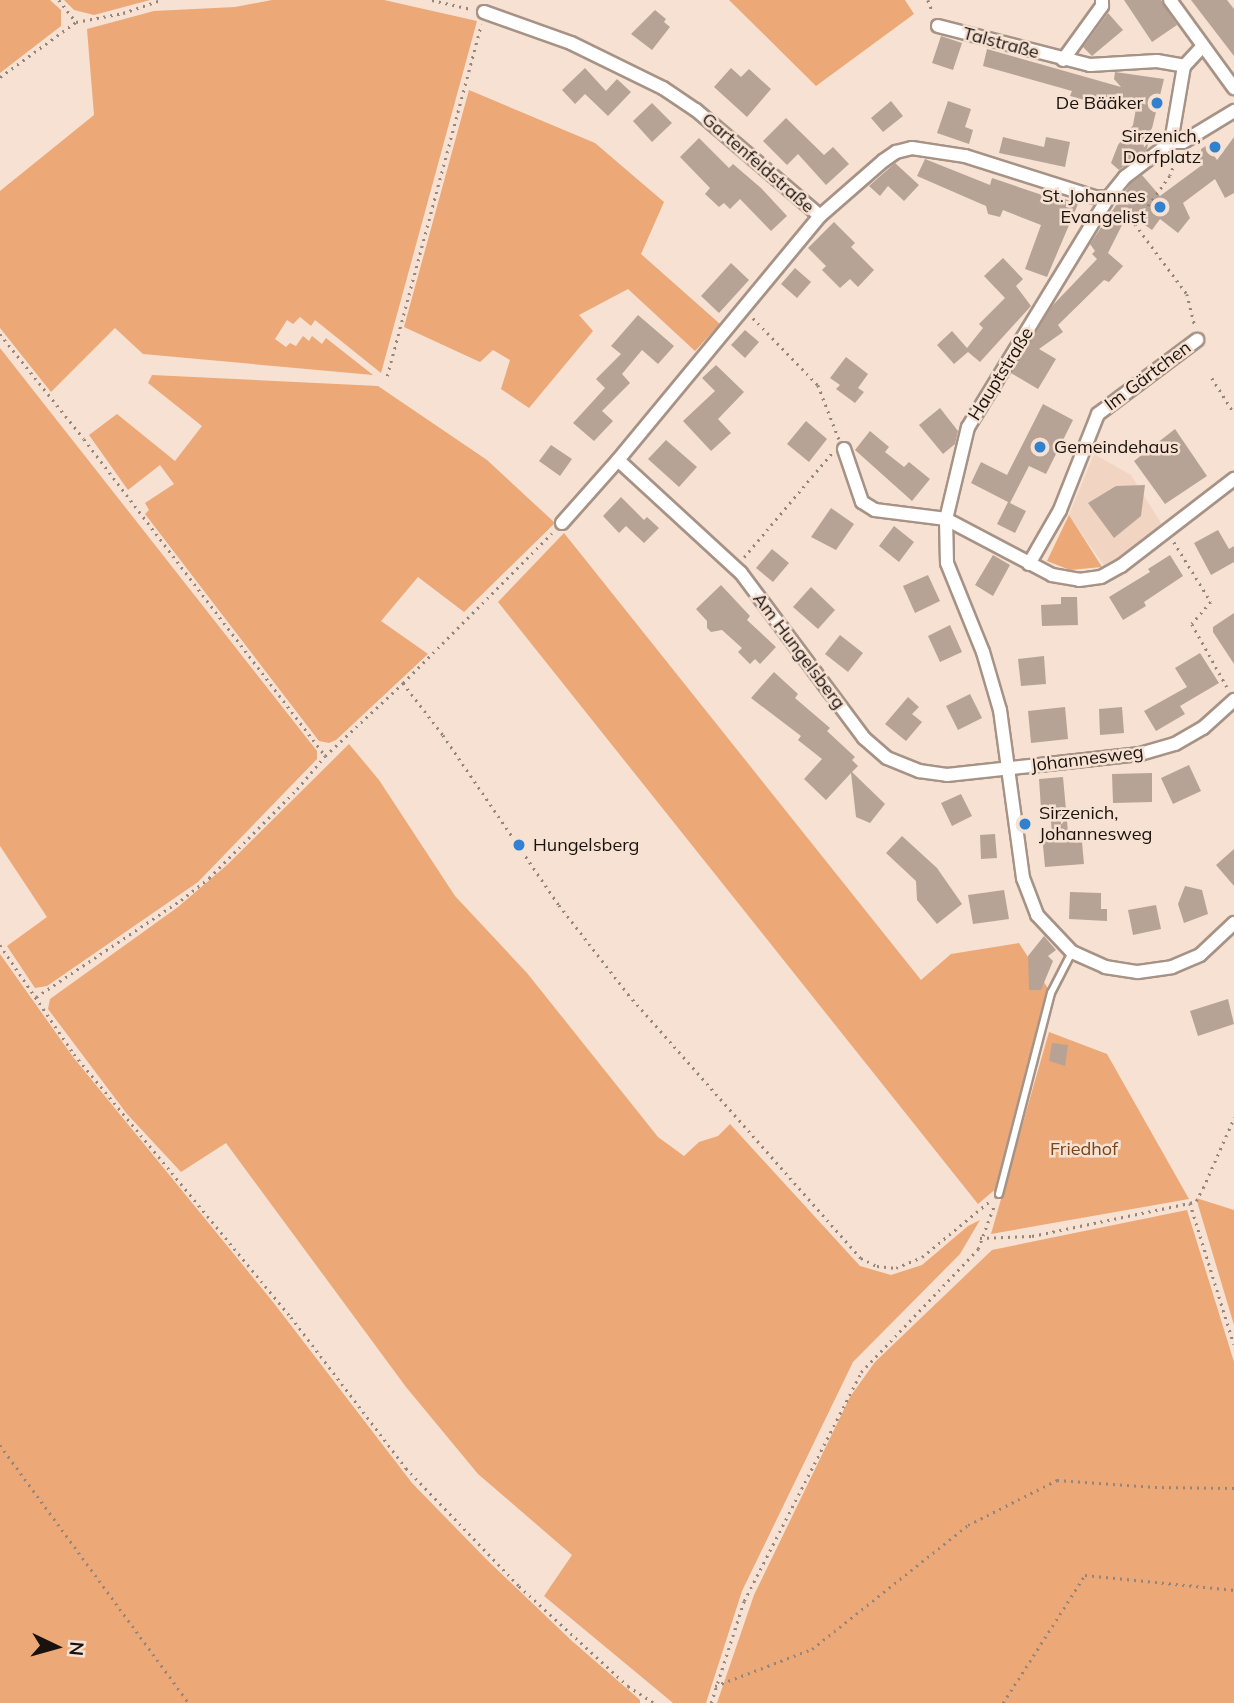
<!DOCTYPE html>
<meta charset="utf-8">
<style>
body{margin:0}
#map{position:relative;width:1234px;height:1703px;overflow:hidden;background:#f6e1d2;font-family:Mulish,sans-serif}
div>[style]{position:absolute}
[style*='--x']{left:calc(var(--x)*1px);top:calc(var(--y)*1px);width:calc(var(--w)*1px);rotate:calc(var(--a)*1deg)}
.built>*{inset:0;background:#f1d5c2}
.green>*{inset:0;background:#eca876}
.building>*{inset:0;background:#b7a395}
.path>*{height:2.5px;margin-top:-1.25px;transform-origin:0;background:repeating-linear-gradient(90deg,#95867c 0 2px,transparent 0 7px)}
.roads{filter:drop-shadow(2px 0 #a79386) drop-shadow(-2px 0 #a79386) drop-shadow(0 2px #a79386) drop-shadow(0 -2px #a79386)}
.lane>*{height:6px;margin:-3px;padding:0 3px;transform-origin:3px;border-radius:3px;background:#fff}
.street>*{height:12px;margin:-6px;padding:0 6px;transform-origin:6px;border-radius:6px;background:#fff}
.dots>*{width:19px;height:19px;translate:-50% -50%;box-sizing:border-box;border:4px solid #f6e1d2;border-radius:50%}
span{translate:-50% -50%;white-space:nowrap;text-align:center;line-height:1.15;-webkit-text-stroke:5px #f6e1d2;paint-order:stroke}
.street-label{font-size:18px;color:#19120d}
.poi-label{font-size:18px;color:#19120d}
.right{translate:-100% -50%;text-align:right}
.left{translate:0 -50%;text-align:left}
.park-label{font-size:18px;color:#7a4518}
.north{position:absolute;left:21px;top:1612px;width:70px;height:70px;-webkit-text-stroke:5px #f6e1d2;paint-order:stroke;rotate:95deg;font-size:19px;font-weight:700;line-height:28px;text-align:center;color:#19120d}
.north::after{content:'';display:block;margin:auto;width:24px;height:32px;background:#19120d;clip-path:polygon(50% 0,100% 100%,50% 72%,0 100%)}
</style>
<div id="map">
<div class="built">
<div style="clip-path:polygon(1094px 454px,1131px 475px,1164px 528px,1105px 567px,1069px 515px)"></div>
</div>
<div class="green">
<div style="clip-path:polygon(0 0,50px 0,61px 10px,61px 26px,0 73px)"></div>
<div style="clip-path:polygon(64px 0,150px 0,94px 15px,74px 10px)"></div>
<div style="clip-path:polygon(272px 0,384px 0,477px 21px,381px 373px,315px 320px,311px 326px,300px 317px,293px 324px,287px 320px,275px 339px,286px 347px,290px 343px,296px 346px,303px 336px,309px 341px,312px 336px,322px 344px,326px 338px,373px 375px,143px 354px,115px 328px,51px 392px,0 328px,0 191px,94px 115px,87px 29px,154px 11px,235px 7px)"></div>
<div style="clip-path:polygon(729px 0,905px 0,914px 14px,816px 86px)"></div>
<div style="clip-path:polygon(469px 90px,595px 143px,664px 202px,641px 254px,720px 324px,695px 351px,628px 289px,579px 315px,593px 331px,529px 408px,501px 389px,510px 360px,493px 350px,480px 362px,404px 327px)"></div>
<div style="clip-path:polygon(0 348px,317px 751px,317px 759px,198px 882px,47px 986px,35px 988px,7px 946px,47px 917px,0 846px)"></div>
<div style="clip-path:polygon(152px 375px,378px 386px,487px 460px,555px 523px,464px 612px,418px 577px,381px 621px,428px 654px,336px 740px,329px 743px,319px 741px,145px 514px,149px 510px,145px 503px,174px 484px,160px 465px,128px 490px,89px 435px,117px 414px,175px 461px,202px 426px,148px 383px)"></div>
<div style="clip-path:polygon(1069px 515px,1102px 567px,1070px 570px,1047px 561px)"></div>
<div style="clip-path:polygon(564px 533px,921px 980px,951px 954px,1019px 943px,1049px 990px,998px 1187px,978px 1204px,498px 602px)"></div>
<div style="clip-path:polygon(349px 744px,379px 780px,455px 896px,527px 973px,658px 1137px,684px 1156px,699px 1142px,718px 1136px,730px 1124px,860px 1266px,891px 1275px,922px 1265px,968px 1226px,980px 1220px,960px 1254px,853px 1362px,742px 1591px,706px 1703px,673px 1703px,544px 1596px,572px 1555px,478px 1474px,406px 1387px,226px 1143px,181px 1172px,127px 1114px,48px 1009px,50px 999px,178px 907px,227px 865px)"></div>
<div style="clip-path:polygon(0 954px,73px 1057px,273px 1302px,412px 1483px,486px 1559px,572px 1641px,640px 1700px,640px 1703px,0 1703px)"></div>
<div style="clip-path:polygon(1049px 1032px,1107px 1054px,1189px 1199px,991px 1234px)"></div>
<div style="clip-path:polygon(1196px 1198px,1234px 1210px,1234px 1325px)"></div>
<div style="clip-path:polygon(1187px 1210px,1234px 1362px,1234px 1703px,717px 1703px,754px 1595px,850px 1397px,875px 1362px,992px 1250px)"></div>
</div>
<div class="building">
<div style="clip-path:polygon(1124px 0,1161px 0,1177px 25px,1152px 42px)"></div>
<div style="clip-path:polygon(1191px 0,1227px 0,1234px 9px,1234px 56px)"></div>
<div style="clip-path:polygon(655px 10px,666px 19px,664px 22px,670px 27px,652px 50px,631px 34px)"></div>
<div style="clip-path:polygon(1108px 13px,1123px 30px,1092px 56px,1083px 47px)"></div>
<div style="clip-path:polygon(941px 36px,962px 43px,953px 70px,932px 63px)"></div>
<div style="clip-path:polygon(987px 49px,1121px 87px,1114px 79px,1115px 72px,1164px 79px,1147px 149px,1119px 170px,1111px 163px,1118px 145px,1133px 125px,1137px 103px,1106px 97px,1102px 110px,1087px 105px,1088px 101px,1070px 96px,1072px 91px,983px 66px)"></div>
<div style="clip-path:polygon(585px 68px,606px 91px,617px 79px,631px 92px,608px 116px,585px 94px,575px 104px,562px 90px)"></div>
<div style="clip-path:polygon(731px 68px,741px 77px,749px 69px,771px 89px,747px 117px,714px 87px)"></div>
<div style="clip-path:polygon(891px 101px,903px 116px,883px 132px,871px 118px)"></div>
<div style="clip-path:polygon(948px 101px,971px 109px,965px 127px,973px 130px,969px 144px,937px 133px)"></div>
<div style="clip-path:polygon(652px 103px,672px 123px,652px 142px,633px 121px)"></div>
<div style="clip-path:polygon(786px 118px,824px 155px,833px 147px,849px 164px,826px 185px,798px 154px,787px 165px,763px 141px)"></div>
<div style="clip-path:polygon(1003px 137px,1044px 147px,1046px 137px,1070px 142px,1065px 167px,999px 153px)"></div>
<div style="clip-path:polygon(1234px 137px,1234px 193px,1225px 198px,1215px 179px,1183px 203px,1190px 218px,1178px 233px,1160px 219px,1152px 230px,1128px 213px,1108px 253px,1123px 266px,1109px 282px,1104px 280px,1058px 325px,1063px 332px,1039px 349px,1056px 359px,1038px 389px,1011px 373px,1052px 306px,1097px 259px,1092px 254px,1095px 251px,1090px 244px,1131px 183px,1142px 175px,1160px 196px,1202px 165px,1194px 154px,1207px 145px,1217px 160px)"></div>
<div style="clip-path:polygon(699px 138px,729px 168px,733px 164px,761px 188px,787px 216px,771px 231px,740px 199px,730px 209px,724px 203px,719px 207px,705px 194px,710px 188px,680px 157px)"></div>
<div style="clip-path:polygon(925px 159px,990px 185px,992px 178px,1051px 198px,1052px 194px,1078px 204px,1047px 277px,1025px 269px,1041px 225px,1003px 210px,1000px 217px,988px 214px,986px 206px,917px 176px)"></div>
<div style="clip-path:polygon(895px 163px,919px 185px,904px 201px,888px 186px,880px 196px,869px 186px)"></div>
<div style="clip-path:polygon(834px 222px,855px 243px,851px 247px,874px 270px,858px 287px,850px 279px,840px 288px,822px 270px,826px 266px,808px 248px)"></div>
<div style="clip-path:polygon(1003px 258px,1023px 279px,1016px 286px,1031px 306px,980px 362px,968px 352px,954px 364px,937px 345px,952px 331px,967px 348px,983px 328px,979px 324px,1005px 298px,984px 276px)"></div>
<div style="clip-path:polygon(731px 263px,749px 280px,719px 313px,701px 296px)"></div>
<div style="clip-path:polygon(795px 268px,811px 282px,797px 298px,781px 284px)"></div>
<div style="clip-path:polygon(638px 315px,674px 346px,658px 364px,642px 350px,622px 374px,630px 383px,602px 411px,613px 421px,594px 441px,573px 423px,605px 388px,596px 379px,621px 354px,611px 346px)"></div>
<div style="clip-path:polygon(745px 330px,759px 342px,745px 358px,731px 345px)"></div>
<div style="clip-path:polygon(846px 357px,868px 374px,858px 388px,864px 392px,855px 403px,836px 389px,840px 385px,830px 378px)"></div>
<div style="clip-path:polygon(716px 365px,744px 392px,718px 419px,731px 433px,711px 451px,683px 421px,715px 391px,702px 378px)"></div>
<div style="clip-path:polygon(1043px 404px,1073px 420px,1046px 474px,1029px 466px,1010px 503px,1026px 511px,1015px 533px,997px 524px,1008px 502px,971px 483px,981px 462px,1007px 475px)"></div>
<div style="clip-path:polygon(940px 408px,958px 431px,955px 444px,943px 454px,919px 425px)"></div>
<div style="clip-path:polygon(806px 421px,827px 439px,809px 462px,787px 444px)"></div>
<div style="clip-path:polygon(1175px 429px,1207px 476px,1165px 504px,1134px 461px)"></div>
<div style="clip-path:polygon(870px 431px,889px 447px,885px 452px,904px 467px,909px 462px,930px 479px,912px 501px,855px 450px)"></div>
<div style="clip-path:polygon(666px 440px,697px 467px,679px 487px,648px 459px)"></div>
<div style="clip-path:polygon(551px 445px,572px 459px,560px 476px,539px 461px)"></div>
<div style="clip-path:polygon(1145px 485px,1141px 516px,1114px 538px,1088px 503px,1116px 486px)"></div>
<div style="clip-path:polygon(621px 497px,644px 520px,647px 517px,659px 528px,644px 543px,626px 526px,619px 533px,603px 516px)"></div>
<div style="clip-path:polygon(831px 508px,854px 524px,836px 550px,811px 537px)"></div>
<div style="clip-path:polygon(894px 526px,914px 542px,899px 562px,879px 546px)"></div>
<div style="clip-path:polygon(1218px 530px,1229px 549px,1234px 546px,1234px 562px,1211px 575px,1194px 543px)"></div>
<div style="clip-path:polygon(772px 549px,789px 563px,773px 582px,756px 568px)"></div>
<div style="clip-path:polygon(993px 555px,1010px 565px,993px 596px,975px 585px)"></div>
<div style="clip-path:polygon(1170px 555px,1183px 576px,1144px 602px,1146px 606px,1123px 620px,1109px 597px,1150px 572px,1148px 569px)"></div>
<div style="clip-path:polygon(928px 575px,940px 601px,915px 613px,903px 586px)"></div>
<div style="clip-path:polygon(721px 585px,750px 616px,747px 620px,776px 647px,760px 664px,755px 659px,750px 664px,738px 652px,742px 648px,722px 630px,711px 632px,707px 628px,707px 621px,696px 609px)"></div>
<div style="clip-path:polygon(811px 587px,835px 610px,818px 629px,793px 607px)"></div>
<div style="clip-path:polygon(1061px 597px,1077px 597px,1078px 625px,1042px 626px,1041px 605px,1061px 604px)"></div>
<div style="clip-path:polygon(1234px 613px,1234px 664px,1213px 632px,1213px 627px)"></div>
<div style="clip-path:polygon(950px 625px,962px 652px,940px 662px,928px 636px)"></div>
<div style="clip-path:polygon(840px 635px,863px 653px,848px 672px,825px 654px)"></div>
<div style="clip-path:polygon(1200px 653px,1219px 683px,1180px 706px,1185px 714px,1156px 731px,1144px 711px,1187px 687px,1175px 668px)"></div>
<div style="clip-path:polygon(1044px 656px,1046px 684px,1021px 686px,1018px 659px)"></div>
<div style="clip-path:polygon(774px 672px,798px 694px,795px 698px,830px 728px,827px 731px,855px 757px,852px 760px,858px 766px,852px 772px,885px 804px,870px 823px,856px 817px,851px 773px,826px 800px,804px 779px,822px 759px,798px 740px,801px 736px,751px 698px)"></div>
<div style="clip-path:polygon(970px 694px,982px 718px,958px 730px,946px 706px)"></div>
<div style="clip-path:polygon(908px 697px,919px 707px,912px 714px,922px 722px,906px 741px,885px 724px)"></div>
<div style="clip-path:polygon(1065px 707px,1068px 739px,1031px 743px,1028px 711px)"></div>
<div style="clip-path:polygon(1122px 707px,1124px 733px,1100px 735px,1099px 709px)"></div>
<div style="clip-path:polygon(1189px 765px,1201px 791px,1173px 804px,1161px 778px)"></div>
<div style="clip-path:polygon(1152px 773px,1152px 802px,1113px 803px,1112px 774px)"></div>
<div style="clip-path:polygon(1063px 777px,1068px 832px,1081px 831px,1084px 864px,1045px 867px,1042px 835px,1052px 834px,1050px 808px,1041px 809px,1039px 779px)"></div>
<div style="clip-path:polygon(961px 794px,972px 816px,952px 826px,941px 803px)"></div>
<div style="clip-path:polygon(995px 834px,997px 858px,981px 859px,980px 835px)"></div>
<div style="clip-path:polygon(902px 836px,937px 868px,962px 904px,937px 924px,917px 900px,916px 881px,886px 853px)"></div>
<div style="clip-path:polygon(1234px 849px,1234px 886px,1216px 865px)"></div>
<div style="clip-path:polygon(1185px 886px,1202px 890px,1208px 914px,1184px 923px,1178px 904px)"></div>
<div style="clip-path:polygon(1004px 890px,1009px 919px,973px 924px,968px 895px)"></div>
<div style="clip-path:polygon(1070px 892px,1101px 893px,1101px 909px,1107px 909px,1107px 921px,1069px 919px)"></div>
<div style="clip-path:polygon(1156px 905px,1161px 929px,1133px 935px,1128px 910px)"></div>
<div style="clip-path:polygon(1044px 936px,1056px 950px,1048px 956px,1053px 961px,1041px 990px,1029px 990px,1028px 956px)"></div>
<div style="clip-path:polygon(1228px 999px,1234px 1024px,1198px 1036px,1190px 1011px)"></div>
<div style="clip-path:polygon(1052px 1043px,1068px 1045px,1065px 1066px,1049px 1061px)"></div>
</div>
<div class="path">
<div style="--x:59;--y:0;--w:28;--a:52"></div>
<div style="--x:432;--y:0;--w:39;--a:13"></div>
<div style="--x:928;--y:0;--w:14;--a:69"></div>
<div style="--x:0;--y:77;--w:94;--a:-35.9"></div>
<div style="--x:76;--y:22;--w:48;--a:-10.8"></div>
<div style="--x:123;--y:13;--w:40;--a:-18.9"></div>
<div style="--x:1178;--y:155;--w:22;--a:111"></div>
<div style="--x:1170;--y:176;--w:59;--a:126.1"></div>
<div style="--x:1135;--y:224;--w:87;--a:53.4"></div>
<div style="--x:1187;--y:294;--w:34;--a:76"></div>
<div style="--x:753;--y:318;--w:93;--a:45.9"></div>
<div style="--x:818;--y:385;--w:58;--a:68.7"></div>
<div style="--x:0;--y:334;--w:134;--a:51.3"></div>
<div style="--x:84;--y:439;--w:397;--a:52.7"></div>
<div style="--x:387;--y:376;--w:364;--a:-75"></div>
<div style="--x:1212;--y:378;--w:41;--a:57.8"></div>
<div style="--x:1174;--y:542;--w:70;--a:58.3"></div>
<div style="--x:1211;--y:602;--w:29;--a:131"></div>
<div style="--x:1192;--y:624;--w:72;--a:60.9"></div>
<div style="--x:744;--y:557;--w:136;--a:-49.8"></div>
<div style="--x:403;--y:683;--w:66;--a:52.4"></div>
<div style="--x:443;--y:735;--w:206;--a:55.7"></div>
<div style="--x:559;--y:905;--w:113;--a:52.2"></div>
<div style="--x:628;--y:994;--w:352;--a:48.6"></div>
<div style="--x:861;--y:1258;--w:18;--a:27"></div>
<div style="--x:877;--y:1266;--w:19;--a:6"></div>
<div style="--x:896;--y:1268;--w:28;--a:-23"></div>
<div style="--x:922;--y:1257;--w:88;--a:-39.5"></div>
<div style="--x:0;--y:945;--w:132;--a:55.8"></div>
<div style="--x:74;--y:1054;--w:341;--a:50.5"></div>
<div style="--x:291;--y:1317;--w:190;--a:52.7"></div>
<div style="--x:406;--y:1468;--w:163;--a:46.2"></div>
<div style="--x:519;--y:1586;--w:148;--a:42.5"></div>
<div style="--x:628;--y:1686;--w:31;--a:33"></div>
<div style="--x:36;--y:997;--w:174;--a:-33.8"></div>
<div style="--x:181;--y:900;--w:36;--a:-38"></div>
<div style="--x:209;--y:878;--w:125;--a:-45.3"></div>
<div style="--x:297;--y:789;--w:43;--a:-49.7"></div>
<div style="--x:325;--y:756;--w:107;--a:-43.1"></div>
<div style="--x:403;--y:683;--w:211;--a:-45.2"></div>
<div style="--x:1190;--y:1203;--w:6;--a:-18"></div>
<div style="--x:1196;--y:1201;--w:15;--a:-62"></div>
<div style="--x:1203;--y:1188;--w:77;--a:-66.1"></div>
<div style="--x:980;--y:1238;--w:52;--a:-2.2"></div>
<div style="--x:1032;--y:1236;--w:161;--a:-11.8"></div>
<div style="--x:1190;--y:1203;--w:148;--a:72.7"></div>
<div style="--x:0;--y:1445;--w:320;--a:53.8"></div>
<div style="--x:715;--y:1686;--w:104;--a:-20.9"></div>
<div style="--x:812;--y:1649;--w:199;--a:-38.5"></div>
<div style="--x:968;--y:1525;--w:100;--a:-26.8"></div>
<div style="--x:1057;--y:1480;--w:98;--a:4.1"></div>
<div style="--x:1155;--y:1487;--w:79;--a:0.7"></div>
<div style="--x:711;--y:1703;--w:107;--a:-72.1"></div>
<div style="--x:744;--y:1601;--w:257;--a:-62.9"></div>
<div style="--x:861;--y:1372;--w:170;--a:-46.4"></div>
<div style="--x:978;--y:1249;--w:49;--a:-69.7"></div>
<div style="--x:1003;--y:1703;--w:152;--a:-57.4"></div>
<div style="--x:1085;--y:1575;--w:150;--a:5.7"></div>
</div>
<div class="roads">
<div class="lane">
<div style="--x:999;--y:1194;--w:208;--a:-75.5"></div>
<div style="--x:1051;--y:993;--w:46;--a:-62.9"></div>
</div>
<div class="street">
<div style="--x:1170;--y:0;--w:109;--a:54"></div>
<div style="--x:484;--y:12;--w:92;--a:19.6"></div>
<div style="--x:571;--y:43;--w:102;--a:26.1"></div>
<div style="--x:663;--y:88;--w:40;--a:34"></div>
<div style="--x:696;--y:110;--w:163;--a:40.5"></div>
<div style="--x:820;--y:216;--w:84;--a:-41.1"></div>
<div style="--x:883;--y:161;--w:16;--a:-35"></div>
<div style="--x:896;--y:152;--w:16;--a:-14"></div>
<div style="--x:912;--y:148;--w:54;--a:8.6"></div>
<div style="--x:965;--y:156;--w:135;--a:17.6"></div>
<div style="--x:1094;--y:197;--w:14;--a:4"></div>
<div style="--x:938;--y:26;--w:157;--a:14.4"></div>
<div style="--x:1090;--y:65;--w:67;--a:-3.4"></div>
<div style="--x:1157;--y:61;--w:27;--a:10"></div>
<div style="--x:1202;--y:47;--w:26;--a:133"></div>
<div style="--x:1184;--y:66;--w:77;--a:99.7"></div>
<div style="--x:1171;--y:142;--w:58;--a:142.7"></div>
<div style="--x:1125;--y:177;--w:27;--a:129"></div>
<div style="--x:1108;--y:198;--w:268;--a:121.4"></div>
<div style="--x:968;--y:427;--w:95;--a:103.4"></div>
<div style="--x:946;--y:519;--w:44;--a:88.7"></div>
<div style="--x:947;--y:563;--w:96;--a:68"></div>
<div style="--x:983;--y:652;--w:60;--a:73.7"></div>
<div style="--x:1000;--y:710;--w:170;--a:82.2"></div>
<div style="--x:1023;--y:878;--w:40;--a:69"></div>
<div style="--x:1037;--y:915;--w:51;--a:46.6"></div>
<div style="--x:1072;--y:952;--w:36;--a:24"></div>
<div style="--x:1105;--y:967;--w:33;--a:9"></div>
<div style="--x:1138;--y:972;--w:34;--a:-8"></div>
<div style="--x:1172;--y:967;--w:30;--a:-23"></div>
<div style="--x:1200;--y:955;--w:47;--a:-43.3"></div>
<div style="--x:1063;--y:60;--w:67;--a:-54.2"></div>
<div style="--x:1102;--y:6;--w:6;--a:-90"></div>
<div style="--x:1171;--y:142;--w:12;--a:0"></div>
<div style="--x:1183;--y:142;--w:60;--a:-31.3"></div>
<div style="--x:844;--y:449;--w:56;--a:71.2"></div>
<div style="--x:862;--y:502;--w:15;--a:32"></div>
<div style="--x:875;--y:510;--w:72;--a:7.2"></div>
<div style="--x:946;--y:519;--w:120;--a:27.8"></div>
<div style="--x:1052;--y:575;--w:27;--a:10"></div>
<div style="--x:1079;--y:580;--w:22;--a:-8"></div>
<div style="--x:1101;--y:577;--w:23;--a:-29"></div>
<div style="--x:1121;--y:566;--w:143;--a:-37.6"></div>
<div style="--x:618;--y:460;--w:317;--a:-50.4"></div>
<div style="--x:562;--y:523;--w:84;--a:-48.4"></div>
<div style="--x:618;--y:460;--w:167;--a:42.6"></div>
<div style="--x:741;--y:573;--w:206;--a:53.3"></div>
<div style="--x:864;--y:738;--w:30;--a:41"></div>
<div style="--x:887;--y:758;--w:35;--a:22"></div>
<div style="--x:919;--y:771;--w:28;--a:8"></div>
<div style="--x:947;--y:775;--w:194;--a:-6.2"></div>
<div style="--x:1140;--y:754;--w:36;--a:-16"></div>
<div style="--x:1175;--y:744;--w:32;--a:-30"></div>
<div style="--x:1203;--y:728;--w:42;--a:-42.1"></div>
<div style="--x:1029;--y:564;--w:62;--a:-60.1"></div>
<div style="--x:1060;--y:510;--w:103;--a:-68.4"></div>
<div style="--x:1098;--y:414;--w:124;--a:-36.8"></div>
</div>
</div>
<div class="dots">
<div style="left:1157px;top:103px;background:#3081d0"></div>
<div style="left:1215px;top:147px;background:#3081d0"></div>
<div style="left:1160px;top:207px;background:#3081d0"></div>
<div style="left:1040px;top:447px;background:#3081d0"></div>
<div style="left:1025px;top:824px;background:#3081d0"></div>
<div style="left:519px;top:845px;background:#3081d0"></div>
</div>
<div class="street-label">
<span style="left:1001px;top:43px;rotate:15deg">Talstraße</span>
<span style="left:758px;top:163px;rotate:41deg">Gartenfeldstraße</span>
<span style="left:1001px;top:374px;rotate:-58deg">Hauptstraße</span>
<span style="left:1148px;top:376px;rotate:-37deg">Im Gärtchen</span>
<span style="left:799px;top:651px;rotate:53deg">Am Hungelsberg</span>
<span style="left:1087px;top:759px;rotate:-7deg">Johannesweg</span>
</div>
<div class="poi-label">
<span class="right" style="left:1143px;top:103px">De Bääker</span>
<span class="right" style="left:1201px;top:147px">Sirzenich,<br>Dorfplatz</span>
<span class="right" style="left:1146px;top:207px">St. Johannes<br>Evangelist</span>
<span class="left" style="left:1054px;top:447px">Gemeindehaus</span>
<span class="left" style="left:1039px;top:824px">Sirzenich,<br>Johannesweg</span>
<span class="left" style="left:533px;top:845px">Hungelsberg</span>
</div>
<div class="park-label">
<span style="left:1084px;top:1149px">Friedhof</span>
</div>
<div class="north">N</div>
</div>
